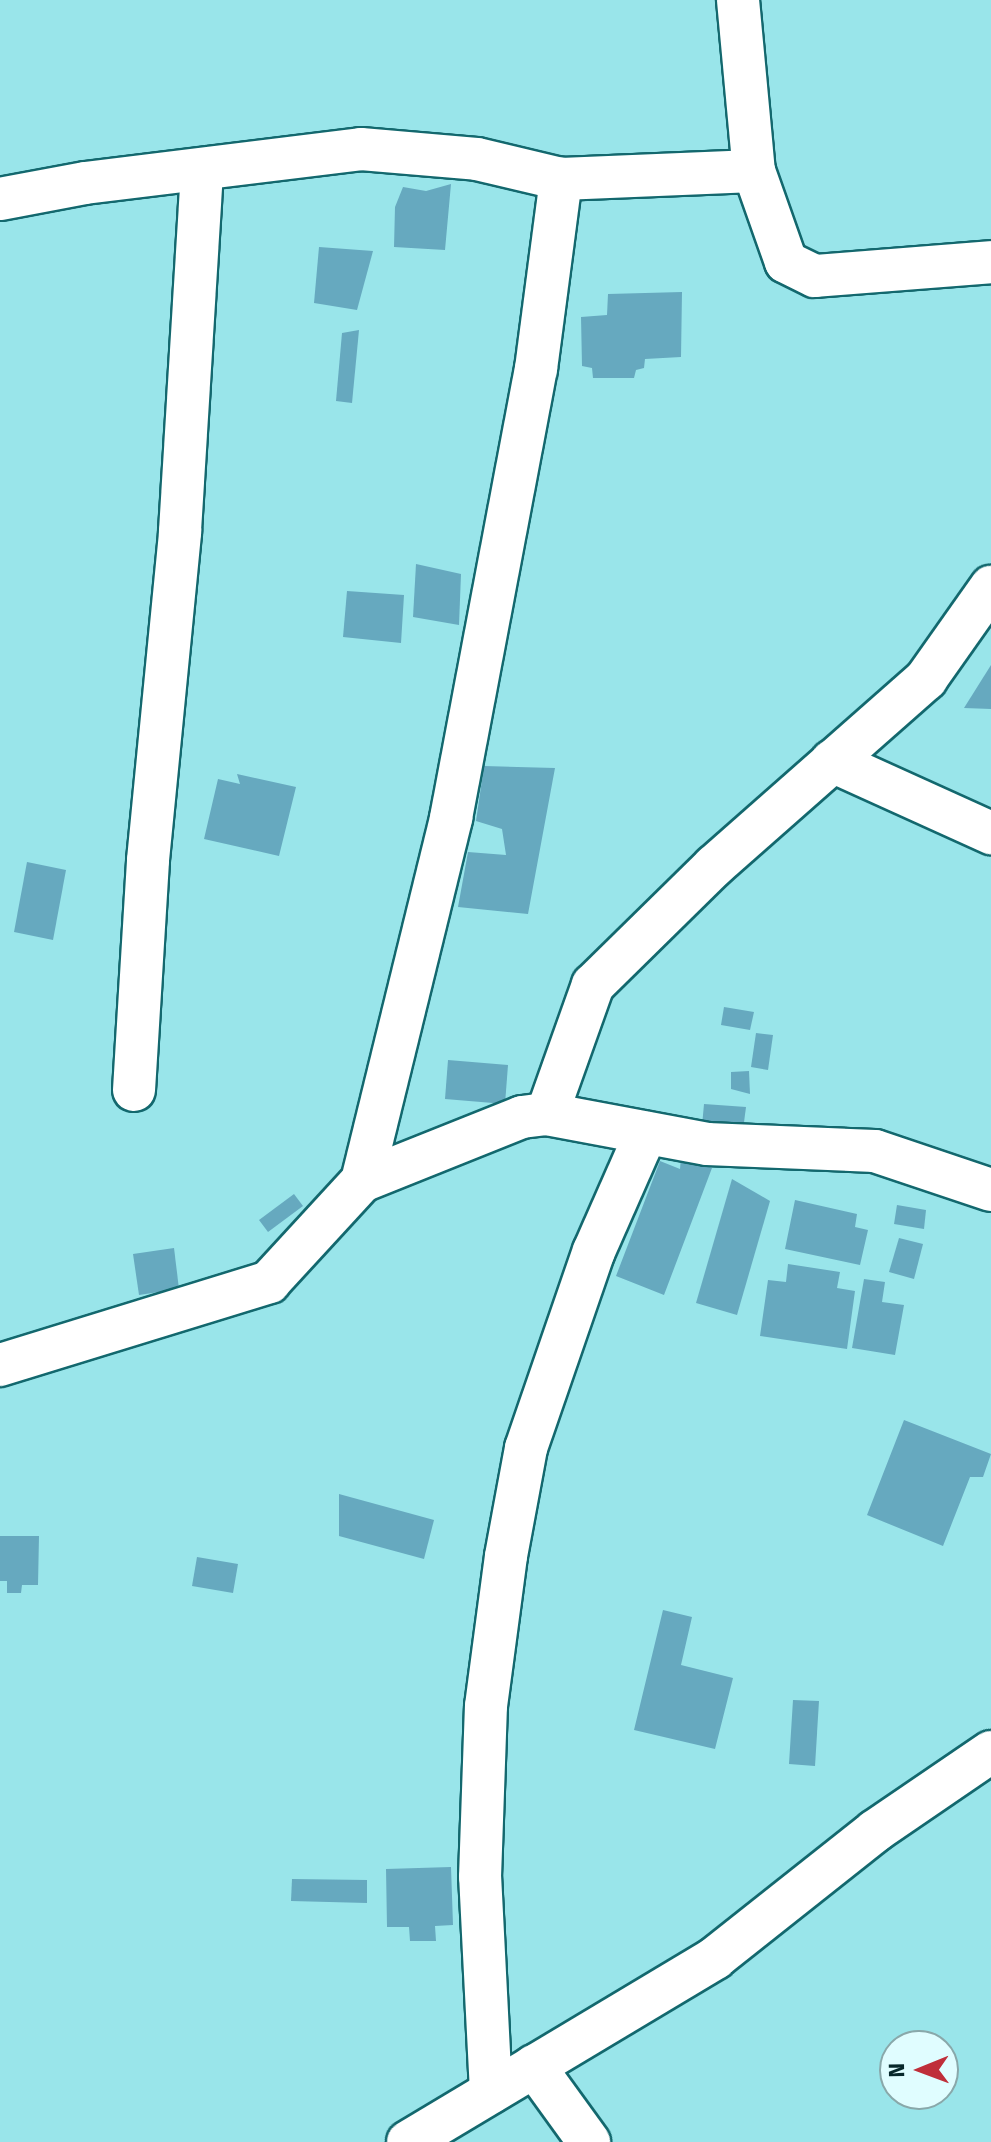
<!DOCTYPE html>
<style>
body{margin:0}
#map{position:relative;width:991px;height:2142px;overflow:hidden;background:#99e5ea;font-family:"Fira Sans",sans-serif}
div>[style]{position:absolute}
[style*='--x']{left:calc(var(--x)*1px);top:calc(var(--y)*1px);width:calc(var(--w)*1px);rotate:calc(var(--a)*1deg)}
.building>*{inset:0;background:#66a9bf}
.roads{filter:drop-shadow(2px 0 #13686e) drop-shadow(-2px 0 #13686e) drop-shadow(0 2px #13686e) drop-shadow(0 -2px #13686e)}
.minor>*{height:42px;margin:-21px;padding:0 21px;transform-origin:21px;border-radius:21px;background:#fff}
span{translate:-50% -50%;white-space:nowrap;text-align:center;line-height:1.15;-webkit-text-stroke:6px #e0fdff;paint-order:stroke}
.north{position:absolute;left:879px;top:2030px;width:80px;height:80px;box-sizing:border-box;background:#e0fdff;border:2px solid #89a8aa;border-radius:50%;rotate:269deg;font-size:22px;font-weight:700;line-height:32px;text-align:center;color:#07282b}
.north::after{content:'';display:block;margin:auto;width:28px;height:36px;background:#bf2f3a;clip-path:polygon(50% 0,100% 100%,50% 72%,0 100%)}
</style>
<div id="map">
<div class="building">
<div style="clip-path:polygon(451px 184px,445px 250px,394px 247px,395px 207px,403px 187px,426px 191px)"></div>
<div style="clip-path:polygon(319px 247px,373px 251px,357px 310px,314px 303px)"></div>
<div style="clip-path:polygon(682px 292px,681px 357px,645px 359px,644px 368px,636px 370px,634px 378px,593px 378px,592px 368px,582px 366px,581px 317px,607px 315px,608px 294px)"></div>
<div style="clip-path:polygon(359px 330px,352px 403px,336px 401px,342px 333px)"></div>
<div style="clip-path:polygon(416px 564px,461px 574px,459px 625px,413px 617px)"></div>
<div style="clip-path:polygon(347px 591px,404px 595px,401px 643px,343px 637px)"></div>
<div style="clip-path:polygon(991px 665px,991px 709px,964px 708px)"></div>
<div style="clip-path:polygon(484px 766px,555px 768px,528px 914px,458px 907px,468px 852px,506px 855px,502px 829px,476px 821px)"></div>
<div style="clip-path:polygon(237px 774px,296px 787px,279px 856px,204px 839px,218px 779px,240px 784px)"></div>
<div style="clip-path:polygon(27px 862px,66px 870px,53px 940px,14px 932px)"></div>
<div style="clip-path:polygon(724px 1007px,754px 1012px,750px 1030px,721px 1025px)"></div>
<div style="clip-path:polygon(756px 1033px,773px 1035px,768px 1070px,751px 1067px)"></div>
<div style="clip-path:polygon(448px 1060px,508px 1065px,505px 1104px,445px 1099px)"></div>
<div style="clip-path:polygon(749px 1071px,750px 1094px,731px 1089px,731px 1072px)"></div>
<div style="clip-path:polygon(704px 1104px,746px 1107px,743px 1130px,702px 1126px)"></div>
<div style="clip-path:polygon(681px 1157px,712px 1168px,664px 1295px,616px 1276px,660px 1161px,680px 1169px)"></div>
<div style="clip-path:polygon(732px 1179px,770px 1201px,737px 1315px,696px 1303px)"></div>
<div style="clip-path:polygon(294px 1194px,303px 1206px,268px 1232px,259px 1220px)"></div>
<div style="clip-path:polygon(795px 1200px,857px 1214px,855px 1227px,868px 1230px,860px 1265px,785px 1249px)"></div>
<div style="clip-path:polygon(897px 1205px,926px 1210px,924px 1229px,894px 1224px)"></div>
<div style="clip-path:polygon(899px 1238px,923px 1244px,914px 1279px,889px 1272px)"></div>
<div style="clip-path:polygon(174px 1248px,179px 1289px,139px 1295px,133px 1254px)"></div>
<div style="clip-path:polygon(788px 1264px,840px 1272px,837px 1288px,855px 1291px,847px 1349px,760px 1336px,768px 1280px,786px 1282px)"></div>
<div style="clip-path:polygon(864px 1279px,885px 1282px,882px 1302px,904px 1305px,895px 1355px,852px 1348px)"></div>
<div style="clip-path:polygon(904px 1420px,991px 1454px,983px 1477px,970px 1477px,943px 1546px,867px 1515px)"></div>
<div style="clip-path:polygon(339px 1494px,434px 1520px,424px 1559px,339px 1536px)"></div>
<div style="clip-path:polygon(0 1536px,39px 1536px,38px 1585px,22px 1585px,21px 1593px,7px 1593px,7px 1581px,0 1581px)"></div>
<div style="clip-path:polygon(197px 1557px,238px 1564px,233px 1593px,192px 1586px)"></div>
<div style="clip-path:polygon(663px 1610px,692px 1617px,681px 1665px,733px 1678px,715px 1749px,634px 1730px)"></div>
<div style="clip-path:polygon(793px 1700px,819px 1701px,815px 1766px,789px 1764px)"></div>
<div style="clip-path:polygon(451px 1867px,453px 1925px,435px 1926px,436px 1941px,410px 1941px,409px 1927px,387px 1927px,386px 1869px)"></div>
<div style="clip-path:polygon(292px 1879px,367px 1880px,367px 1903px,291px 1901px)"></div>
</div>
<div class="roads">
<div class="minor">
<div style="--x:738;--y:0;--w:172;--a:84.7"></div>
<div style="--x:0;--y:199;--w:86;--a:-10.7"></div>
<div style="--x:85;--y:183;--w:278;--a:-7"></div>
<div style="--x:361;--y:149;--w:116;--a:4.9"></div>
<div style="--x:477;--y:159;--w:86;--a:13.4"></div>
<div style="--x:561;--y:179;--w:193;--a:-2.4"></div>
<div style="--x:754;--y:171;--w:96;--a:70.6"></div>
<div style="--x:786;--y:262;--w:32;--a:26"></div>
<div style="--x:815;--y:276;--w:177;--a:-4.5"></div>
<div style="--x:832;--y:761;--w:175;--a:24.4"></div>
<div style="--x:134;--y:1090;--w:230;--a:-86.5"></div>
<div style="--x:148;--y:860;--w:331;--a:-84.4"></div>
<div style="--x:180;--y:531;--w:362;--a:-86.5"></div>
<div style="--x:547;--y:1114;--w:137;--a:-70.4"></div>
<div style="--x:593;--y:985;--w:170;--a:-44.5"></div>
<div style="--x:714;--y:866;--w:283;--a:-41.4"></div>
<div style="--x:926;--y:679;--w:113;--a:-54.8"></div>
<div style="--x:362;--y:1181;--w:374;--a:-76.2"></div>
<div style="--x:451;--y:818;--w:457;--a:-79.3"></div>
<div style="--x:536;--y:369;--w:192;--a:-82.5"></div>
<div style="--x:0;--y:1365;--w:282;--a:-17.1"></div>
<div style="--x:269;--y:1282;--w:137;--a:-47.4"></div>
<div style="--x:362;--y:1181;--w:172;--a:-21.8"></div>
<div style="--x:522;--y:1117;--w:25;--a:-7"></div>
<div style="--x:547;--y:1114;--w:163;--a:10.6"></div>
<div style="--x:707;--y:1144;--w:168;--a:2.4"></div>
<div style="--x:875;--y:1151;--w:122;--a:18.6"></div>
<div style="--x:534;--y:2066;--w:94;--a:54.1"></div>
<div style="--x:491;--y:2092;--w:215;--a:-92.9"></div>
<div style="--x:480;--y:1877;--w:171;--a:-88"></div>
<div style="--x:486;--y:1706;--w:151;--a:-82.4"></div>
<div style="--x:506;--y:1556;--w:110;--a:-79.5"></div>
<div style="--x:526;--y:1448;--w:208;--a:-71"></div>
<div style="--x:594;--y:1251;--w:129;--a:-66.2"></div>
<div style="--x:408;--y:2142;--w:358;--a:-30.9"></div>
<div style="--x:715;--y:1958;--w:204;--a:-38.4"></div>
<div style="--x:875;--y:1831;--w:140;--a:-34.3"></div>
</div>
</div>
<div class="north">N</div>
</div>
